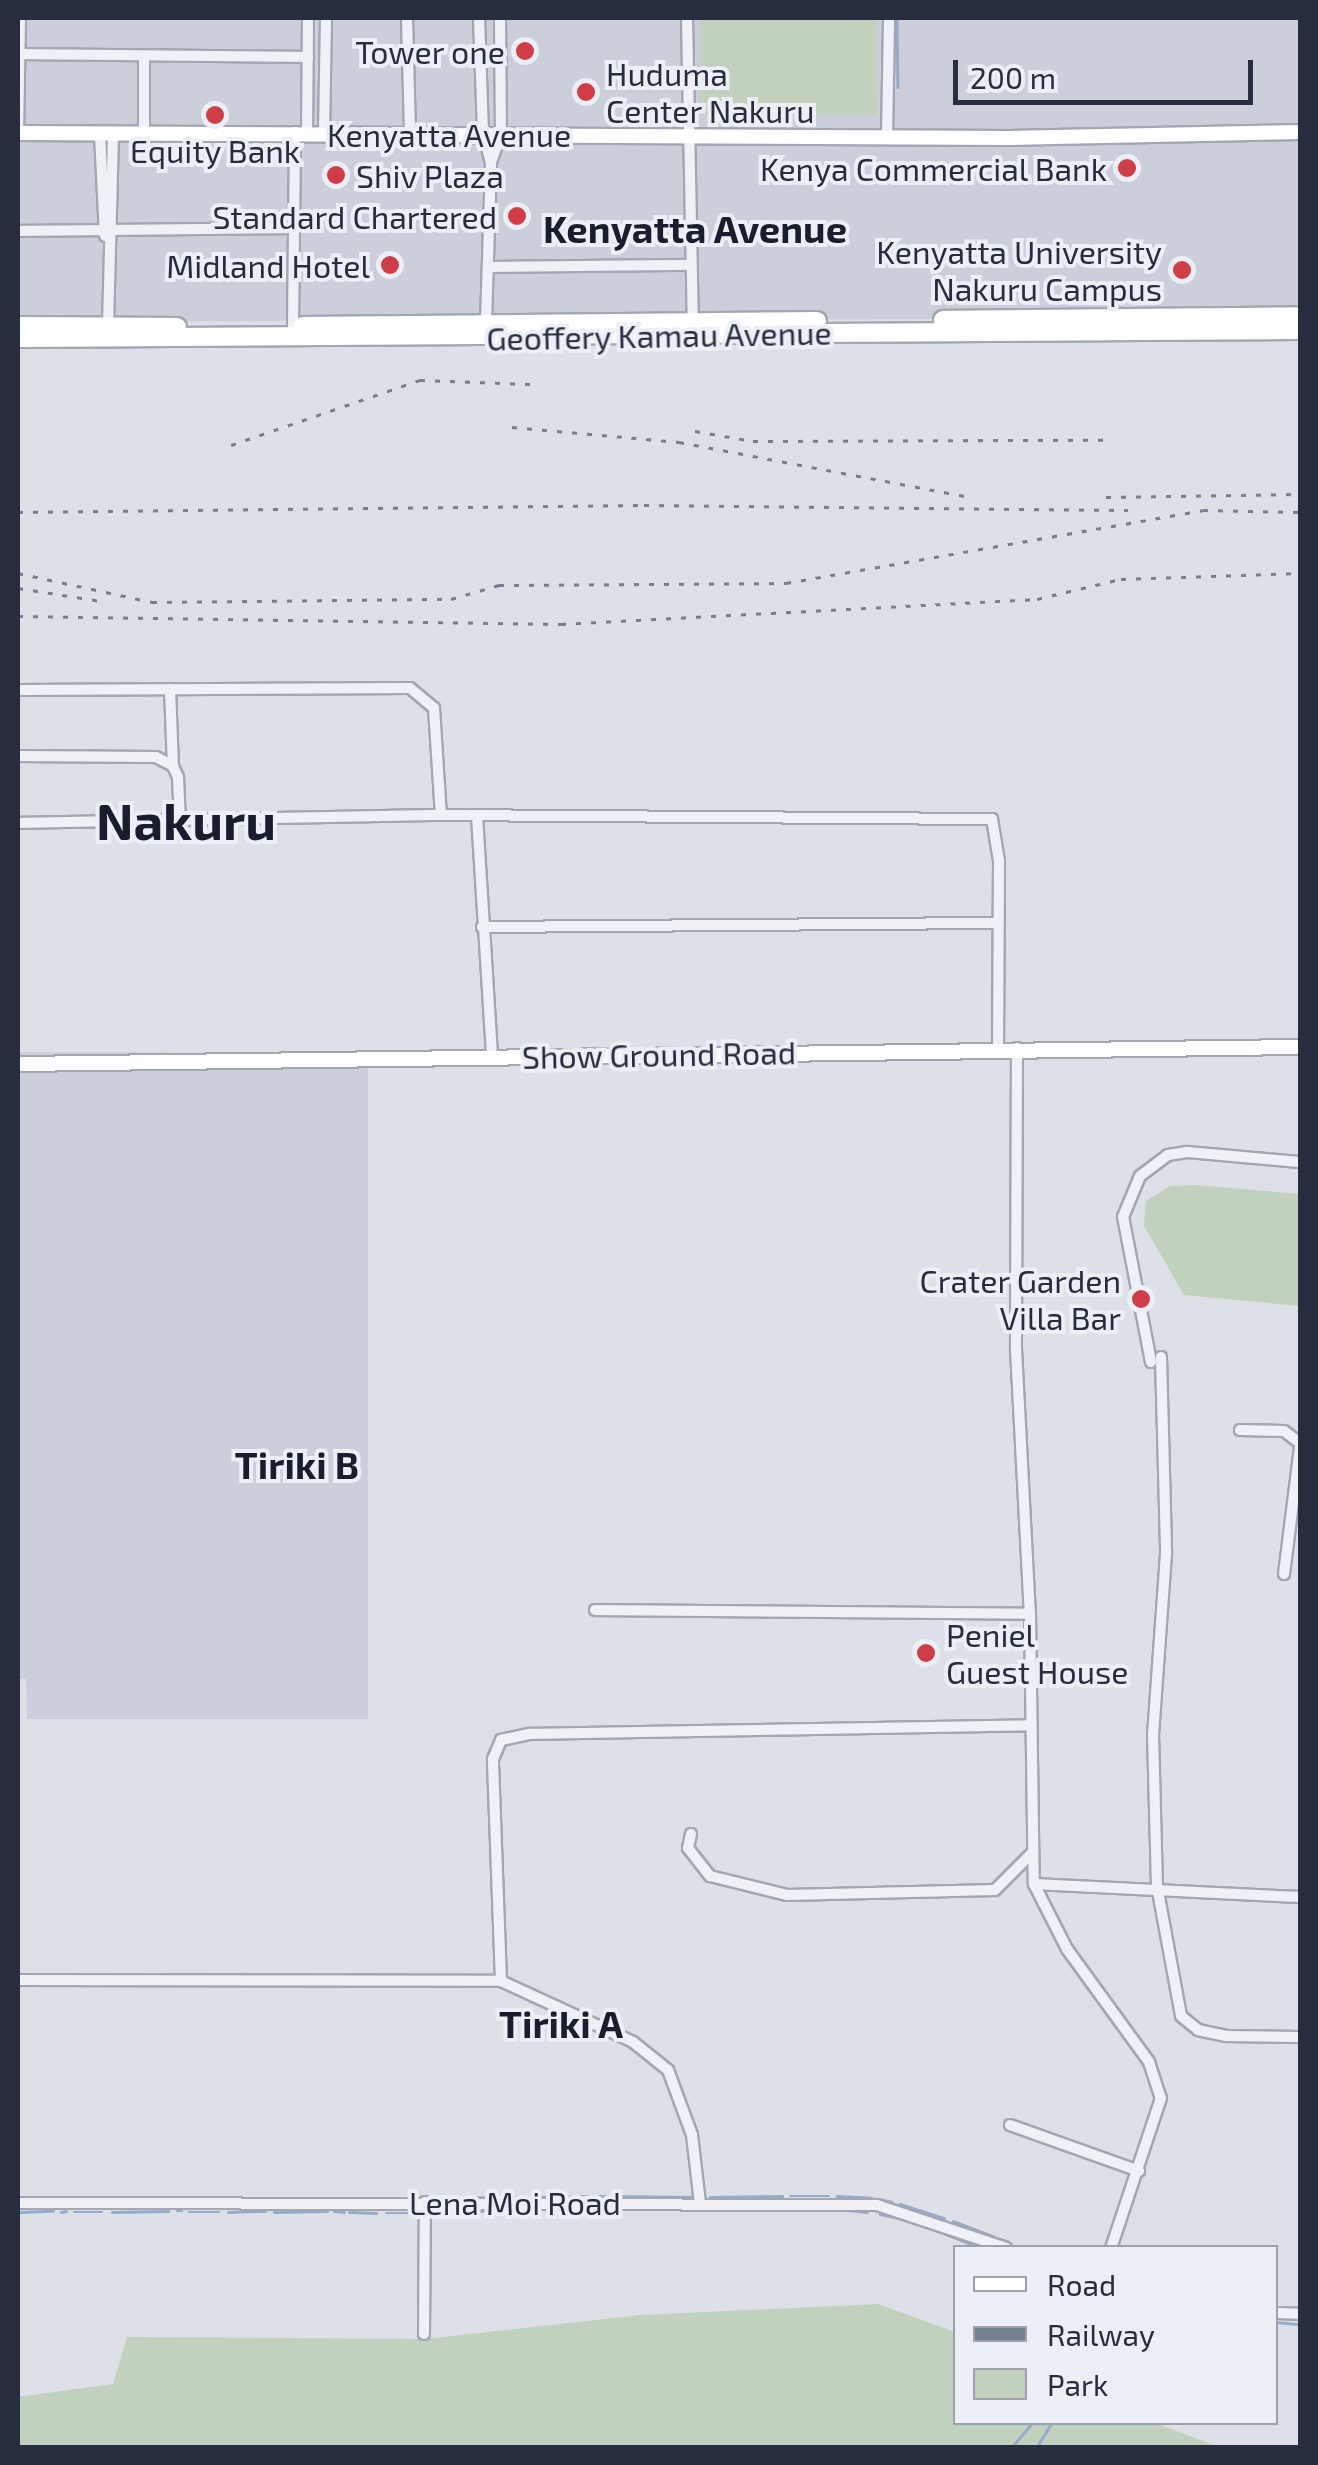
<!DOCTYPE html>
<style>
body{margin:0}
#map{position:relative;width:1318px;height:2465px;overflow:hidden;background:#dde0e7;font-family:"Exo 2",sans-serif}
div>[style]{position:absolute}
[style*='--x']{left:calc(var(--x)*1px);top:calc(var(--y)*1px);width:calc(var(--w)*1px);rotate:calc(var(--a)*1deg)}
.built>*{inset:0;background:#cbcfd9}
.green>*{inset:0;background:#c1d1be}
.stream>*{height:2.5px;margin:-1.25px;padding:0 1.25px;transform-origin:1.25px;border-radius:1.25px;background:#96aac9}
.roads{filter:drop-shadow(2px 0 #a2a7b1) drop-shadow(-2px 0 #a2a7b1) drop-shadow(0 2px #a2a7b1) drop-shadow(0 -2px #a2a7b1)}
.street>*{height:10px;margin:-5px;padding:0 5px;transform-origin:5px;border-radius:5px;background:#f0f1f6}
.secondary>*{height:14px;margin:-7px;padding:0 7px;transform-origin:7px;border-radius:7px;background:#fff}
.highway>*{height:18px;margin:-9px;padding:0 9px;transform-origin:9px;border-radius:9px;background:#fff}
.rail>*{height:2.5px;margin-top:-1.25px;transform-origin:0;background:repeating-linear-gradient(90deg,#767e91 0 5px,transparent 0 15px)}
.dots>*{width:28px;height:28px;translate:-50% -50%;box-sizing:border-box;border:5px solid #eceff5;border-radius:50%}
span{translate:-50% -50%;white-space:nowrap;text-align:center;line-height:1.15;-webkit-text-stroke:8px #eceff5;paint-order:stroke}
.poi-label{font-size:32px;color:#262d3e}
.right{translate:-100% -50%;text-align:right}
.left{translate:0 -50%;text-align:left}
.street-label{font-size:32px;color:#262d3e}
.quarter-label{font-size:38px;color:#191e2f;font-weight:700}
.town-label{font-size:52px;color:#191e2f;font-weight:700}
.frame{position:absolute;inset:0;border:20px solid #262d3e;pointer-events:none}
.legend{position:absolute;left:953px;top:2245px;width:325px;height:180px;box-sizing:border-box;background:#eceff5;border:2px solid #9da1ac;margin:0;padding:12px 18px;list-style:none;font-size:30px;color:#262d3e}
.legend li{display:flex;align-items:center;gap:20px;height:50px}
.legend b{width:50px;border:2px solid #9da1ac}
.scale{position:absolute;left:953px;top:60px;width:300px;height:45px;box-sizing:border-box;border:5px solid #262d3e;border-top:0;padding-left:12px;font-size:30px;line-height:35px;white-space:nowrap;color:#262d3e;-webkit-text-stroke:8px #eceff5;paint-order:stroke}
</style>
<div id="map">
<div class="built">
<div style="clip-path:polygon(18px 18px,1300px 18px,1300px 318px,18px 322px)"></div>
<div style="clip-path:polygon(18px 1052px,368px 1053px,368px 1719px,27px 1719px,26px 1679px,18px 1678px)"></div>
</div>
<div class="green">
<div style="clip-path:polygon(700px 18px,876px 18px,877px 115px,699px 115px)"></div>
<div style="clip-path:polygon(1196px 1185px,1300px 1194px,1300px 1306px,1184px 1295px,1144px 1226px,1146px 1201px,1170px 1186px)"></div>
<div style="clip-path:polygon(878px 2304px,955px 2332px,956px 2422px,1155px 2423px,1219px 2447px,18px 2447px,18px 2397px,113px 2384px,127px 2337px,426px 2339px,641px 2315px)"></div>
</div>
<div class="stream">
<div style="--x:897;--y:18;--w:69;--a:89.2"></div>
<div style="--x:599;--y:2196;--w:98;--a:0.6"></div>
<div style="--x:790;--y:2196;--w:39;--a:0"></div>
<div style="--x:837;--y:2196;--w:34;--a:3"></div>
<div style="--x:540;--y:2197;--w:51;--a:-1.1"></div>
<div style="--x:710;--y:2197;--w:72;--a:-0.8"></div>
<div style="--x:105;--y:2198;--w:13;--a:0"></div>
<div style="--x:125;--y:2198;--w:6;--a:0"></div>
<div style="--x:138;--y:2198;--w:55;--a:0"></div>
<div style="--x:199;--y:2198;--w:33;--a:0"></div>
<div style="--x:315;--y:2198;--w:28;--a:0"></div>
<div style="--x:351;--y:2198;--w:23;--a:2"></div>
<div style="--x:438;--y:2198;--w:55;--a:-1"></div>
<div style="--x:500;--y:2198;--w:28;--a:-2"></div>
<div style="--x:297;--y:2199;--w:11;--a:-5"></div>
<div style="--x:388;--y:2199;--w:43;--a:-1.3"></div>
<div style="--x:879;--y:2199;--w:13;--a:13"></div>
<div style="--x:900;--y:2204;--w:46;--a:17.7"></div>
<div style="--x:848;--y:2210;--w:19;--a:6"></div>
<div style="--x:177;--y:2211;--w:5;--a:0"></div>
<div style="--x:334;--y:2211;--w:10;--a:6"></div>
<div style="--x:18;--y:2212;--w:35;--a:-2"></div>
<div style="--x:61;--y:2212;--w:5;--a:-11"></div>
<div style="--x:74;--y:2212;--w:28;--a:0"></div>
<div style="--x:112;--y:2212;--w:56;--a:-1"></div>
<div style="--x:189;--y:2212;--w:30;--a:0"></div>
<div style="--x:228;--y:2212;--w:37;--a:-2"></div>
<div style="--x:274;--y:2212;--w:53;--a:-1.1"></div>
<div style="--x:349;--y:2212;--w:27;--a:2"></div>
<div style="--x:446;--y:2212;--w:100;--a:-1.7"></div>
<div style="--x:386;--y:2213;--w:28;--a:0"></div>
<div style="--x:880;--y:2214;--w:20;--a:11"></div>
<div style="--x:953;--y:2221;--w:43;--a:20.6"></div>
<div style="--x:936;--y:2230;--w:48;--a:21.8"></div>
<div style="--x:1000;--y:2239;--w:9;--a:18"></div>
<div style="--x:1017;--y:2246;--w:4;--a:27"></div>
<div style="--x:1276;--y:2322;--w:24;--a:5"></div>
<div style="--x:1011;--y:2448;--w:34;--a:-50"></div>
<div style="--x:1036;--y:2448;--w:31;--a:-58"></div>
</div>
<div class="roads">
<div class="street">
<div style="--x:407;--y:18;--w:114;--a:88.5"></div>
<div style="--x:479;--y:18;--w:115;--a:88"></div>
<div style="--x:483;--y:133;--w:31;--a:75"></div>
<div style="--x:491;--y:163;--w:161;--a:91.8"></div>
<div style="--x:687;--y:18;--w:304;--a:88.9"></div>
<div style="--x:20;--y:54;--w:288;--a:0.6"></div>
<div style="--x:18;--y:133;--w:115;--a:-89"></div>
<div style="--x:307;--y:133;--w:115;--a:-89.5"></div>
<div style="--x:324;--y:133;--w:115;--a:-89"></div>
<div style="--x:100;--y:134;--w:102;--a:87.2"></div>
<div style="--x:144;--y:134;--w:78;--a:-90"></div>
<div style="--x:887;--y:136;--w:118;--a:-89"></div>
<div style="--x:491;--y:162;--w:30;--a:-70"></div>
<div style="--x:501;--y:134;--w:116;--a:-90.5"></div>
<div style="--x:18;--y:231;--w:274;--a:-0.6"></div>
<div style="--x:489;--y:267;--w:202;--a:-0.6"></div>
<div style="--x:108;--y:326;--w:192;--a:-88.5"></div>
<div style="--x:293;--y:327;--w:195;--a:-89.4"></div>
<div style="--x:170;--y:689;--w:77;--a:87.8"></div>
<div style="--x:18;--y:690;--w:392;--a:-0.3"></div>
<div style="--x:410;--y:688;--w:31;--a:40"></div>
<div style="--x:434;--y:708;--w:107;--a:86.3"></div>
<div style="--x:441;--y:815;--w:551;--a:0.42"></div>
<div style="--x:992;--y:819;--w:43;--a:80.5"></div>
<div style="--x:999;--y:861;--w:188;--a:90.3"></div>
<div style="--x:18;--y:756;--w:138;--a:0.4"></div>
<div style="--x:156;--y:757;--w:19;--a:28"></div>
<div style="--x:173;--y:766;--w:12;--a:66"></div>
<div style="--x:178;--y:777;--w:46;--a:87.5"></div>
<div style="--x:477;--y:816;--w:241;--a:86.4"></div>
<div style="--x:18;--y:823;--w:423;--a:-1.1"></div>
<div style="--x:482;--y:927;--w:514;--a:-0.45"></div>
<div style="--x:1017;--y:1048;--w:301;--a:90.2"></div>
<div style="--x:1016;--y:1349;--w:265;--a:87"></div>
<div style="--x:1030;--y:1614;--w:270;--a:89.2"></div>
<div style="--x:1034;--y:1884;--w:73;--a:63.1"></div>
<div style="--x:1067;--y:1949;--w:140;--a:54"></div>
<div style="--x:1149;--y:2062;--w:38;--a:72"></div>
<div style="--x:1161;--y:2098;--w:158;--a:108.4"></div>
<div style="--x:1161;--y:1357;--w:197;--a:88.5"></div>
<div style="--x:1166;--y:1554;--w:180;--a:94.1"></div>
<div style="--x:1153;--y:1734;--w:152;--a:88.5"></div>
<div style="--x:1157;--y:1886;--w:132;--a:79.5"></div>
<div style="--x:1181;--y:2016;--w:22;--a:39"></div>
<div style="--x:1198;--y:2030;--w:30;--a:12"></div>
<div style="--x:1227;--y:2036;--w:73;--a:0.8"></div>
<div style="--x:1151;--y:1362;--w:148;--a:-100.9"></div>
<div style="--x:1123;--y:1217;--w:44;--a:-67.5"></div>
<div style="--x:1140;--y:1176;--w:35;--a:-37"></div>
<div style="--x:1168;--y:1155;--w:19;--a:-9"></div>
<div style="--x:1187;--y:1152;--w:113;--a:5.1"></div>
<div style="--x:1240;--y:1430;--w:44;--a:1.3"></div>
<div style="--x:1284;--y:1431;--w:20;--a:37"></div>
<div style="--x:1284;--y:1574;--w:127;--a:-82.8"></div>
<div style="--x:595;--y:1610;--w:435;--a:0.5"></div>
<div style="--x:691;--y:1834;--w:14;--a:102"></div>
<div style="--x:688;--y:1848;--w:36;--a:52"></div>
<div style="--x:710;--y:1876;--w:79;--a:13.9"></div>
<div style="--x:787;--y:1895;--w:208;--a:-1.4"></div>
<div style="--x:995;--y:1890;--w:54;--a:-45"></div>
<div style="--x:1034;--y:1884;--w:266;--a:2.8"></div>
<div style="--x:18;--y:1980;--w:483;--a:0.1"></div>
<div style="--x:501;--y:1981;--w:222;--a:-92.1"></div>
<div style="--x:493;--y:1759;--w:21;--a:-67"></div>
<div style="--x:501;--y:1740;--w:30;--a:-12"></div>
<div style="--x:530;--y:1734;--w:498;--a:-1"></div>
<div style="--x:501;--y:1981;--w:145;--a:24.8"></div>
<div style="--x:633;--y:2042;--w:45;--a:38.7"></div>
<div style="--x:668;--y:2070;--w:69;--a:69.7"></div>
<div style="--x:692;--y:2135;--w:68;--a:83.3"></div>
<div style="--x:1010;--y:2125;--w:137;--a:19.6"></div>
<div style="--x:18;--y:2203;--w:859;--a:0.13"></div>
<div style="--x:877;--y:2205;--w:136;--a:18.4"></div>
<div style="--x:1276;--y:2313;--w:24;--a:2"></div>
<div style="--x:424;--y:2334;--w:132;--a:-89.6"></div>
</div>
<div class="secondary">
<div style="--x:18;--y:133;--w:991;--a:0.29"></div>
<div style="--x:1009;--y:138;--w:291;--a:-1.2"></div>
<div style="--x:18;--y:1064;--w:1282;--a:-0.76"></div>
</div>
<div class="highway">
<div style="--x:943;--y:320;--w:357;--a:-0.6"></div>
<div style="--x:18;--y:326;--w:159;--a:0.4"></div>
<div style="--x:303;--y:326;--w:514;--a:-0.56"></div>
<div style="--x:18;--y:338;--w:1282;--a:-0.36"></div>
</div>
</div>
<div class="rail">
<div style="--x:512;--y:427;--w:168;--a:5.1"></div>
<div style="--x:679;--y:442;--w:292;--a:10.7"></div>
<div style="--x:695;--y:431;--w:59;--a:9.8"></div>
<div style="--x:753;--y:441;--w:351;--a:-0.2"></div>
<div style="--x:231;--y:445;--w:200;--a:-19"></div>
<div style="--x:420;--y:380;--w:110;--a:2.1"></div>
<div style="--x:1106;--y:497;--w:194;--a:-0.9"></div>
<div style="--x:18;--y:512;--w:626;--a:-0.64"></div>
<div style="--x:644;--y:505;--w:484;--a:0.6"></div>
<div style="--x:18;--y:573;--w:137;--a:12.2"></div>
<div style="--x:152;--y:602;--w:299;--a:-0.6"></div>
<div style="--x:451;--y:599;--w:50;--a:-16.3"></div>
<div style="--x:499;--y:585;--w:287;--a:-0.4"></div>
<div style="--x:786;--y:583;--w:423;--a:-9.9"></div>
<div style="--x:1203;--y:510;--w:97;--a:1.2"></div>
<div style="--x:18;--y:588;--w:84;--a:8.9"></div>
<div style="--x:18;--y:616;--w:543;--a:0.84"></div>
<div style="--x:561;--y:624;--w:477;--a:-3"></div>
<div style="--x:1037;--y:599;--w:86;--a:-13.4"></div>
<div style="--x:1121;--y:579;--w:179;--a:-1.9"></div>
</div>
<div class="dots">
<div style="left:525px;top:51px;background:#d13d46"></div>
<div style="left:586px;top:92px;background:#d13d46"></div>
<div style="left:215px;top:115px;background:#d13d46"></div>
<div style="left:1127px;top:168px;background:#d13d46"></div>
<div style="left:336px;top:175px;background:#d13d46"></div>
<div style="left:517px;top:216px;background:#d13d46"></div>
<div style="left:390px;top:265px;background:#d13d46"></div>
<div style="left:1182px;top:270px;background:#d13d46"></div>
<div style="left:1141px;top:1299px;background:#d13d46"></div>
<div style="left:926px;top:1653px;background:#d13d46"></div>
</div>
<div class="poi-label">
<span class="right" style="left:505px;top:51px">Tower one</span>
<span class="left" style="left:606px;top:92px">Huduma<br>Center Nakuru</span>
<span style="left:215px;top:150px">Equity Bank</span>
<span class="right" style="left:1107px;top:168px">Kenya Commercial Bank</span>
<span class="left" style="left:356px;top:175px">Shiv Plaza</span>
<span class="right" style="left:497px;top:216px">Standard Chartered</span>
<span class="right" style="left:1162px;top:270px">Kenyatta University<br>Nakuru Campus</span>
<span class="right" style="left:370px;top:265px">Midland Hotel</span>
<span class="right" style="left:1121px;top:1299px">Crater Garden<br>Villa Bar</span>
<span class="left" style="left:946px;top:1653px">Peniel<br>Guest House</span>
</div>
<div class="street-label">
<span style="left:449px;top:134px">Kenyatta Avenue</span>
<span style="left:659px;top:335px;rotate:-1deg">Geoffery Kamau Avenue</span>
<span style="left:659px;top:1054px;rotate:-1deg">Show Ground Road</span>
<span style="left:515px;top:2202px">Lena Moi Road</span>
</div>
<div class="quarter-label">
<span style="left:695px;top:229px">Kenyatta Avenue</span>
<span style="left:297px;top:1465px">Tiriki B</span>
<span style="left:561px;top:2024px">Tiriki A</span>
</div>
<div class="town-label">
<span style="left:186px;top:820px">Nakuru</span>
</div>
<div class="frame"></div>
<ul class="legend">
<li><b style="height:12px;background:#fff"></b>Road</li>
<li><b style="height:12px;background:#767e91"></b>Railway</li>
<li><b style="height:28px;background:#c1d1be"></b>Park</li>
</ul>
<div class="scale">200 m</div>
</div>
